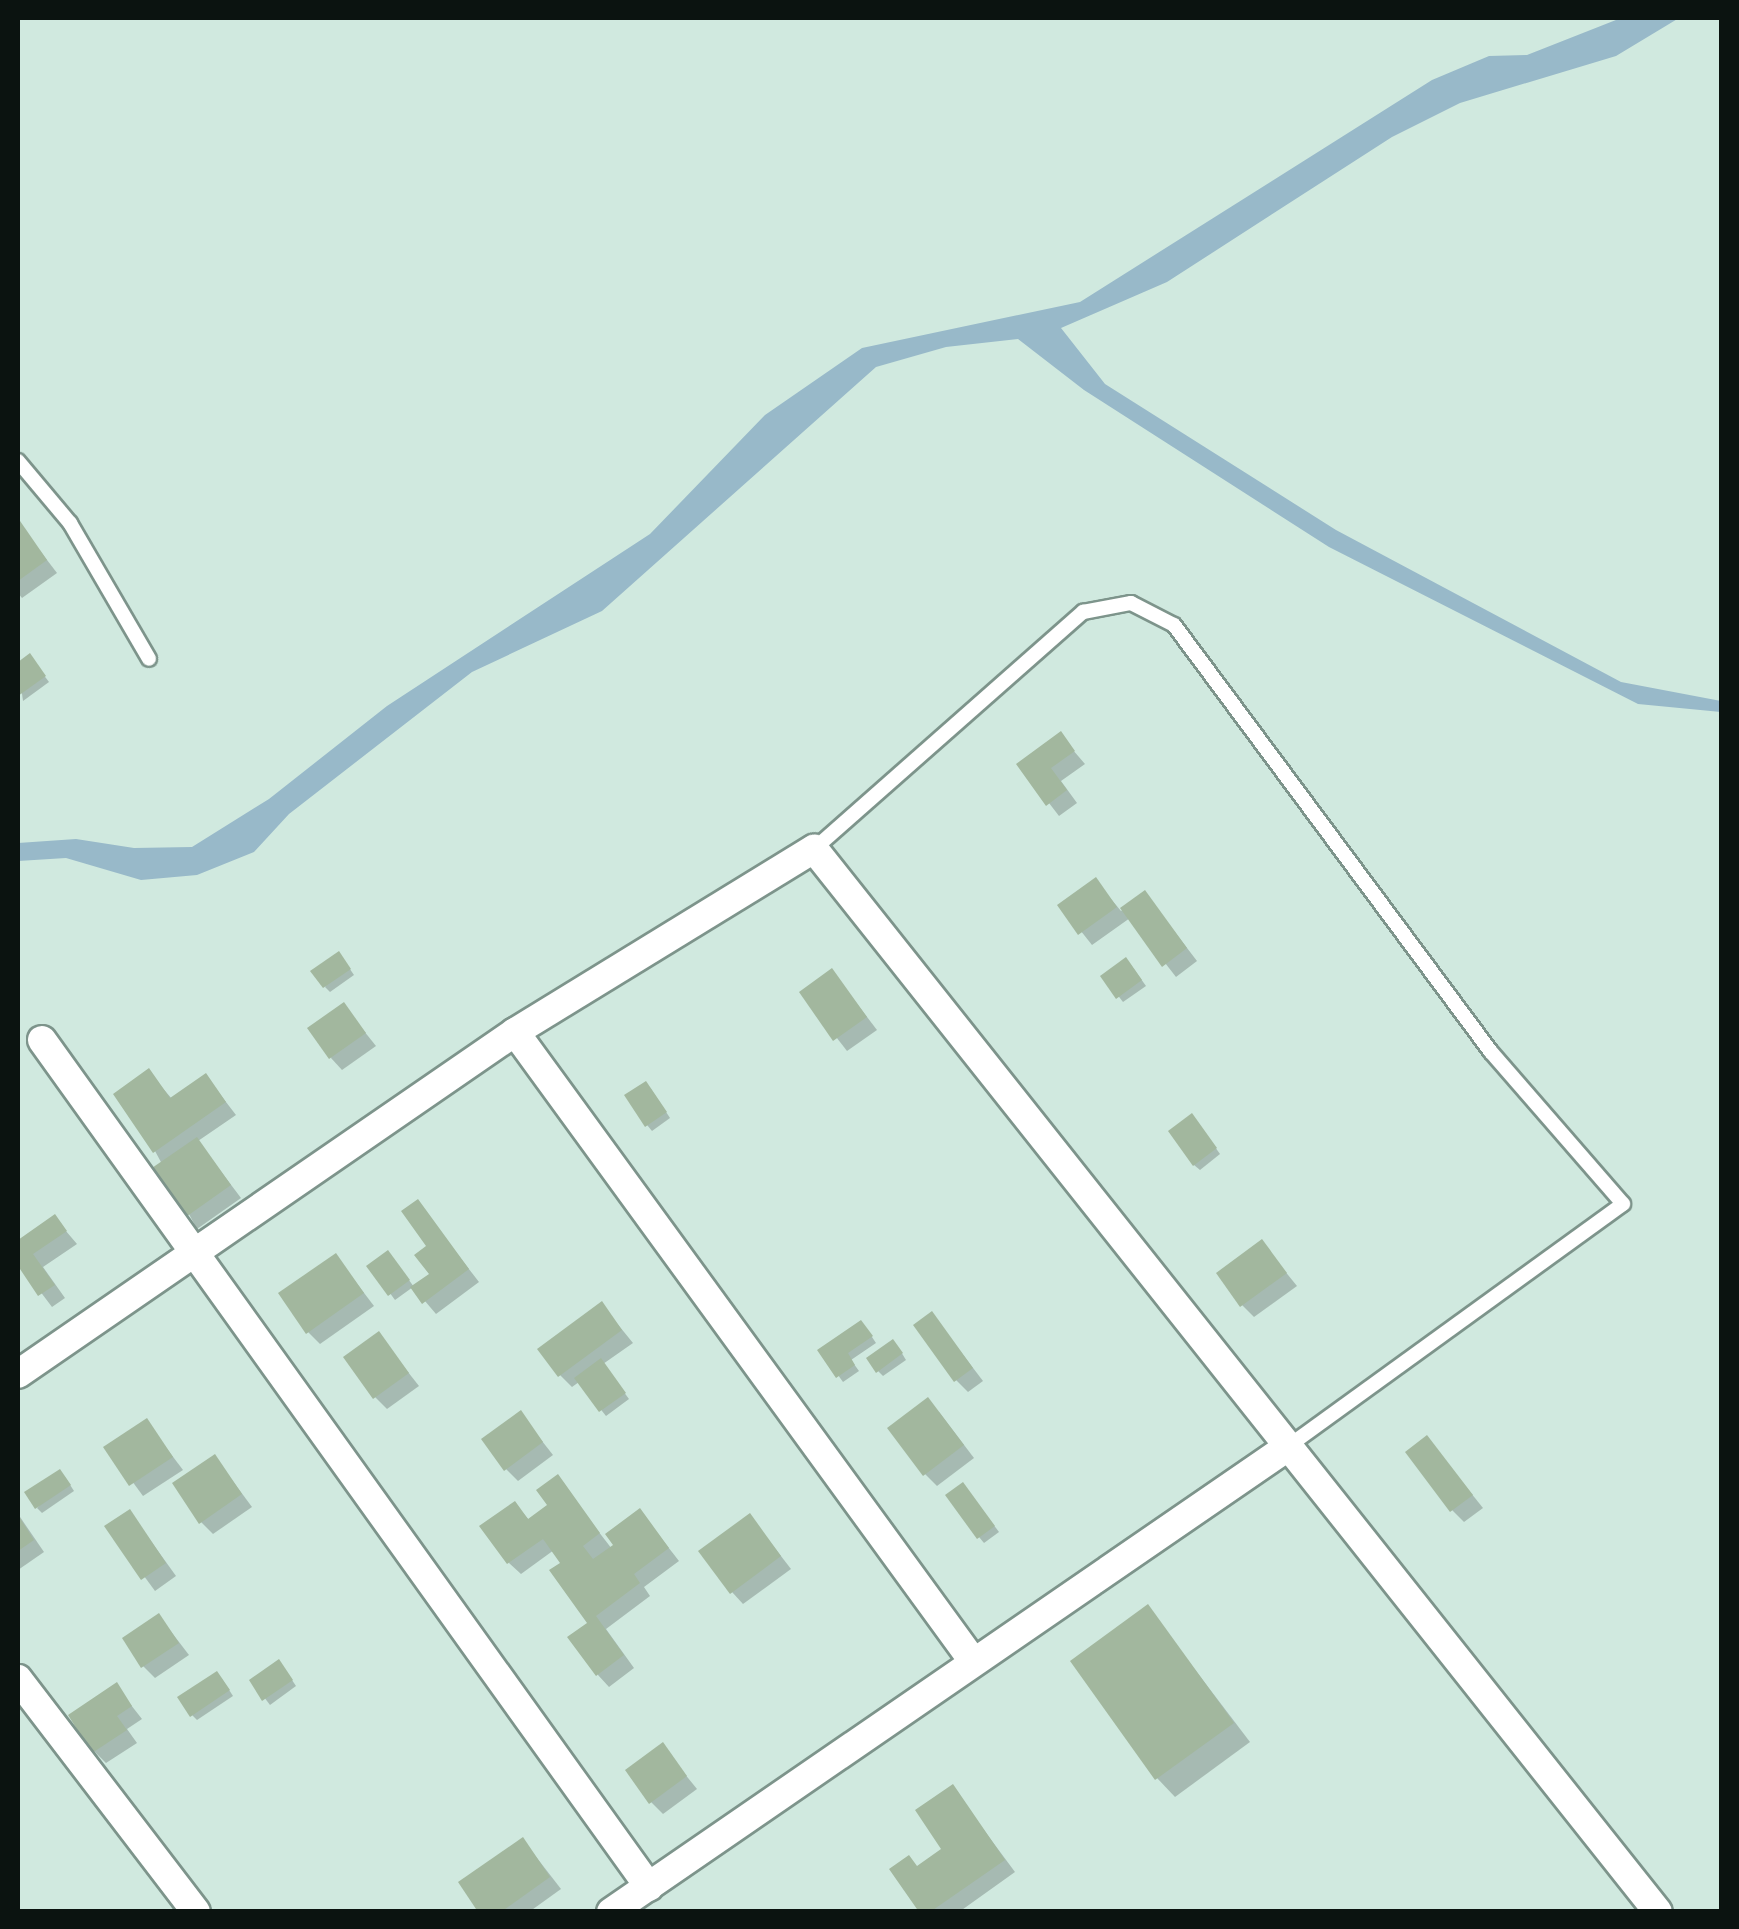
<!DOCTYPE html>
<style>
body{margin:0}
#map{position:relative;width:1739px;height:1929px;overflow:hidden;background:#d0e9df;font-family:Jost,sans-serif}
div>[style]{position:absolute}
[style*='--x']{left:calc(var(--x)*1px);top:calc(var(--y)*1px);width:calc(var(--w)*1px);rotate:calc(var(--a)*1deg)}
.water>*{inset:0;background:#98b9c9}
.shadow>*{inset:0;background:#0003}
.building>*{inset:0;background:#a2b79e}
.roads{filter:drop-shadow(2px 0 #7d948b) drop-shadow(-2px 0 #7d948b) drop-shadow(0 2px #7d948b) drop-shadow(0 -2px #7d948b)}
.lane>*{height:14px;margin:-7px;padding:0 7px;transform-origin:7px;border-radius:7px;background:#fff}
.street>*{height:28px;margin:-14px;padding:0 14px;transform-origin:14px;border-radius:14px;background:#fff}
span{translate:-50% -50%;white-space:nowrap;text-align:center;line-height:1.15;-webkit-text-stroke:8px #d0e9df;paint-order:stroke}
.frame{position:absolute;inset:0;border:20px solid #0b1310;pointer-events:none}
</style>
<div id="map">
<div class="water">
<div style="clip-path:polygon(1621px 18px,1679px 18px,1616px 56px,1460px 103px,1392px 137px,1167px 282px,1061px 328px,1105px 384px,1336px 530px,1621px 682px,1721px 701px,1721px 712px,1638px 704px,1329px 547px,1084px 390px,1018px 339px,946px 347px,876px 367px,602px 611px,472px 672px,289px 814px,254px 852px,197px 875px,141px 880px,66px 858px,18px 861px,18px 843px,76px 839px,134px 848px,192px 847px,269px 799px,387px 706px,650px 534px,765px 415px,862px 348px,1080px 302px,1432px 80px,1489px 56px,1527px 55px)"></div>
</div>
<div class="shadow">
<div style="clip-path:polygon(18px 522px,57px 573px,22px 598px,18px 593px)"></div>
<div style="clip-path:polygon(30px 657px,49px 682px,23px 701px,18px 665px)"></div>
<div style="clip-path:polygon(1060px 735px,1085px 764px,1061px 781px,1077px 803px,1059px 816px,1019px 764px)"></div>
<div style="clip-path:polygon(1096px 881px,1121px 911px,1145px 893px,1197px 961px,1176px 977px,1130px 918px,1092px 945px,1061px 906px)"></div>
<div style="clip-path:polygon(343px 959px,354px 975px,330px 992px,325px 987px)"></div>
<div style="clip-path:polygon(1131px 965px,1146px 986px,1123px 1002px,1103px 976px)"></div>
<div style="clip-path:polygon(832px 971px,877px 1030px,847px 1051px,802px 993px)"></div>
<div style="clip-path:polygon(344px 1006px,376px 1046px,342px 1070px,331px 1058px)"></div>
<div style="clip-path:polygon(149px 1072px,172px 1099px,206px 1076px,236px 1115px,198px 1141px,241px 1198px,197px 1229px,155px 1151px)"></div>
<div style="clip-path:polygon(651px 1089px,670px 1118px,652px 1131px,647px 1125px)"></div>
<div style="clip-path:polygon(1197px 1122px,1220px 1154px,1200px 1170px,1194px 1165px)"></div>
<div style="clip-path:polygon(417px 1202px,479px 1282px,436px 1314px,413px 1287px,395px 1300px,370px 1266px,393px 1258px,414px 1287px,432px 1274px)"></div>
<div style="clip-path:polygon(54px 1217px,77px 1244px,43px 1267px,65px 1298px,52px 1307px,18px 1262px,18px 1243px)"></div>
<div style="clip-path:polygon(1262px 1243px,1297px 1286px,1254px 1317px,1242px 1305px)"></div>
<div style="clip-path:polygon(336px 1256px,374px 1306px,320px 1344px,308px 1332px)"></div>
<div style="clip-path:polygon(602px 1305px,633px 1343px,603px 1364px,629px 1399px,606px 1416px,579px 1382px,572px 1387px,560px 1375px)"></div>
<div style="clip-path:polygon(932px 1314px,983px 1381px,968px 1392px,956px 1380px)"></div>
<div style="clip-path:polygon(866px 1328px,876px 1343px,851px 1360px,859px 1371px,843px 1382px,820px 1350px)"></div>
<div style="clip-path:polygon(378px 1334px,419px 1386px,387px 1409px,375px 1397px)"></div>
<div style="clip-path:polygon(898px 1347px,906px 1360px,883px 1376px,878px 1371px)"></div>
<div style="clip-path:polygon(939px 1412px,974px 1458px,937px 1486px,925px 1474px)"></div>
<div style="clip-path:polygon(520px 1413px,553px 1455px,518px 1481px,506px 1469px)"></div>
<div style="clip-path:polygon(146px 1421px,183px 1470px,143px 1496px,107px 1447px)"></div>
<div style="clip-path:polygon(1427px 1438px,1483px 1508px,1464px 1522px,1452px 1510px)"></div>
<div style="clip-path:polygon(215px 1457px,252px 1507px,213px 1534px,201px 1522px)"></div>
<div style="clip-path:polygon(65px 1477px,74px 1491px,42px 1513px,37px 1508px)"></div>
<div style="clip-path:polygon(557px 1478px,612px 1549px,640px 1511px,679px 1561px,644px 1587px,650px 1596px,606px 1629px,634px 1668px,609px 1687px,598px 1675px,590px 1624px,554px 1550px,521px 1574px,509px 1563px,515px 1504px,530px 1521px,550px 1505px)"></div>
<div style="clip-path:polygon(968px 1491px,999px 1532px,984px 1543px,979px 1537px)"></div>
<div style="clip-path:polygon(130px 1512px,176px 1576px,155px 1591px,108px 1527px)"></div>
<div style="clip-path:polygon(18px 1514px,44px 1552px,18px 1570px)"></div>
<div style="clip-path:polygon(750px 1516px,791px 1569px,743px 1604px,732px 1592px)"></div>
<div style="clip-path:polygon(1148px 1608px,1250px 1742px,1175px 1797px,1157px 1778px)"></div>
<div style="clip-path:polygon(159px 1616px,189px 1655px,155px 1678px,143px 1666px)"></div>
<div style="clip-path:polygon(284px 1668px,296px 1686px,270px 1705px,252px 1681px)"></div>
<div style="clip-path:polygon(222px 1679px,233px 1696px,197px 1720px,192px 1715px)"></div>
<div style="clip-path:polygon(116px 1686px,142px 1719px,127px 1729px,137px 1743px,106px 1763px,94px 1751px)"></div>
<div style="clip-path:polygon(662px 1746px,697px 1789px,663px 1814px,651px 1802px)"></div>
<div style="clip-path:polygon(952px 1787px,1015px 1872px,959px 1912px,922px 1912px,918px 1868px,945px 1850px)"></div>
<div style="clip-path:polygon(523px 1840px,561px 1889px,529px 1912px,481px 1912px)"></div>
</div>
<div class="building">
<div style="clip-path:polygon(18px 518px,47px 560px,18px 581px)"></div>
<div style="clip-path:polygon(30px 653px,46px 676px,18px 696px,18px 662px)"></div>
<div style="clip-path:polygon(1061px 731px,1075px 751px,1051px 768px,1067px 790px,1046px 806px,1016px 764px)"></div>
<div style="clip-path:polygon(1096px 877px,1117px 907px,1078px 935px,1057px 905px)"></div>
<div style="clip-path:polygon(1145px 890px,1187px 948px,1162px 967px,1120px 908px)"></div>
<div style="clip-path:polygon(339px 951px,351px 969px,323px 988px,310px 971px)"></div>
<div style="clip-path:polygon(1126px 957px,1142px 980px,1116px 999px,1100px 976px)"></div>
<div style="clip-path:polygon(832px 968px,867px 1017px,833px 1041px,799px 992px)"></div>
<div style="clip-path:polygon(344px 1002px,366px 1033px,329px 1059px,307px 1028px)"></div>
<div style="clip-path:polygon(149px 1068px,170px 1098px,206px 1073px,226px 1102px,153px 1153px,113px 1094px)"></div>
<div style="clip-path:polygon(646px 1081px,667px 1112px,645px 1127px,624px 1095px)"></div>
<div style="clip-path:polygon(1192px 1113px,1217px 1148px,1193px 1166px,1168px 1131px)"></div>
<div style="clip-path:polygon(197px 1137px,231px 1185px,183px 1219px,149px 1170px)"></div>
<div style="clip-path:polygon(418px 1199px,469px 1269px,422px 1304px,410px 1287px,429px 1274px,414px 1255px,426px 1246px,401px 1211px)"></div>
<div style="clip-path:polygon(55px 1214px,67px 1231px,33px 1254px,55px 1285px,38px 1296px,18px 1266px,18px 1240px)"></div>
<div style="clip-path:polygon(1262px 1239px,1287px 1273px,1240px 1307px,1216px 1273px)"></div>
<div style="clip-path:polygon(388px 1250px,410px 1280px,388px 1296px,366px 1266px)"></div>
<div style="clip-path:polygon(336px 1253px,364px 1293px,306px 1334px,278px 1293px)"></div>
<div style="clip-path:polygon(602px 1301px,622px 1330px,558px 1377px,537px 1349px)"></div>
<div style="clip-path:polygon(932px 1311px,973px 1368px,954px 1382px,913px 1325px)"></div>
<div style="clip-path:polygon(861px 1320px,873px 1336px,848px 1353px,855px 1365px,836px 1378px,817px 1350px)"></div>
<div style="clip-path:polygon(379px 1331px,409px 1373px,373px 1399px,343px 1357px)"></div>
<div style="clip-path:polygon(893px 1339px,903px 1353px,876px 1373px,866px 1358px)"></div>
<div style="clip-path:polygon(601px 1358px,626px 1393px,599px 1412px,574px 1378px)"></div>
<div style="clip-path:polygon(928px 1397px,964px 1445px,923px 1476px,887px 1428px)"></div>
<div style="clip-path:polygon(521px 1410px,543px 1442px,504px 1471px,481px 1439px)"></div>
<div style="clip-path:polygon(147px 1418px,173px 1457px,129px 1486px,103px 1447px)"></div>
<div style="clip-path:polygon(1427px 1435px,1473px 1495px,1450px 1512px,1405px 1452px)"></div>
<div style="clip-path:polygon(215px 1454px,242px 1494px,199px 1524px,172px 1483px)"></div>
<div style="clip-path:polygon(60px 1469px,71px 1485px,35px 1509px,24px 1492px)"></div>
<div style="clip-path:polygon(558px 1474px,600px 1533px,583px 1546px,593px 1559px,613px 1545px,605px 1534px,640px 1508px,669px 1548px,634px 1574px,640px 1583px,596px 1616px,624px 1655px,596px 1676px,567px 1637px,587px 1623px,549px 1570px,560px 1563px,543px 1539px,507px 1564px,479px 1526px,515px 1501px,528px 1519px,547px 1505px,536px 1490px)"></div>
<div style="clip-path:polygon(963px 1482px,995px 1526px,977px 1539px,945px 1495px)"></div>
<div style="clip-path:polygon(130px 1509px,166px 1563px,141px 1580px,104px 1526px)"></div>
<div style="clip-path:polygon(750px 1513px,781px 1556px,730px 1594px,698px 1551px)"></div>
<div style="clip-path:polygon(18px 1515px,34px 1540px,18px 1551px)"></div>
<div style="clip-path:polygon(1148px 1604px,1234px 1723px,1155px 1780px,1070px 1661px)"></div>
<div style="clip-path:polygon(159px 1613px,179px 1643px,141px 1668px,122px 1638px)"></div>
<div style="clip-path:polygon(279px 1659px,293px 1680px,262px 1701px,249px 1680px)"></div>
<div style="clip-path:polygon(217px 1671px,230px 1690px,190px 1717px,177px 1697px)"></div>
<div style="clip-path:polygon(117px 1682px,132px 1706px,117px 1716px,127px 1730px,92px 1753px,68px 1715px)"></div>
<div style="clip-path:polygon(663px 1742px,687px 1776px,649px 1804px,625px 1770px)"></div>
<div style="clip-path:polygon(953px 1784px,1005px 1860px,930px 1912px,919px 1912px,889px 1869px,909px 1855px,917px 1866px,941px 1849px,915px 1810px)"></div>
<div style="clip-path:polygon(523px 1837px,550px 1877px,501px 1912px,478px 1912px,458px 1882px)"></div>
</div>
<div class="roads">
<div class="lane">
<div style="--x:18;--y:461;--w:81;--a:50"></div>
<div style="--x:70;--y:523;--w:157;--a:59.8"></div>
<div style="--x:814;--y:849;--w:359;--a:-41.4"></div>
<div style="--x:1083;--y:612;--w:49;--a:-10.6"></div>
<div style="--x:1131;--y:603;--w:48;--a:27.1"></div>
<div style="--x:1174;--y:625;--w:532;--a:53.41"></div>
<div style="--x:1491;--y:1052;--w:201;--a:49"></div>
<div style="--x:1623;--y:1204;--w:412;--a:144.1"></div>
</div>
<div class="street">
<div style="--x:515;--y:1032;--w:778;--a:53.94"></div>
<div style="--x:42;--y:1040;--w:1042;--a:54.37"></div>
<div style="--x:18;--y:1374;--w:603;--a:-34.53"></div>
<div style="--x:515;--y:1032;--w:351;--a:-31.5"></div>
<div style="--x:814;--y:849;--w:1357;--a:51.55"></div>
<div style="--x:18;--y:1679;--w:293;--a:52.6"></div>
<div style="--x:611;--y:1912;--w:823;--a:-34.5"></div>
</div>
</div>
<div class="frame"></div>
</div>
